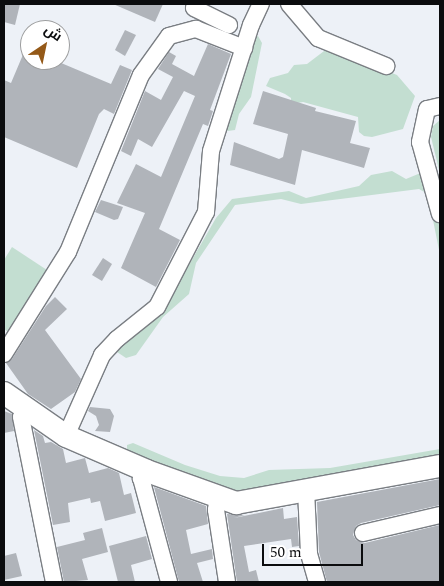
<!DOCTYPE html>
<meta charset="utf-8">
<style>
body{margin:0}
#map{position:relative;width:444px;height:586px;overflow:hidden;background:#edf1f7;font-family:Spectral,Cairo,serif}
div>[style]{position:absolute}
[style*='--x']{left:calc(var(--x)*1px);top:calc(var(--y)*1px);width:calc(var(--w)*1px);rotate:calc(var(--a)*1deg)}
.green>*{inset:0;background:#c3ded1}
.building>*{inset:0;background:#b0b4ba}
.roads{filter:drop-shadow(1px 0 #7a7e83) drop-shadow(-1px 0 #7a7e83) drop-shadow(0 1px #7a7e83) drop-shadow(0 -1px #7a7e83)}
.street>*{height:16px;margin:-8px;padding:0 8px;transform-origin:8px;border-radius:8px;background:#fff}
.secondary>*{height:22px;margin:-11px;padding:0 11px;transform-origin:11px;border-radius:11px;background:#fff}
span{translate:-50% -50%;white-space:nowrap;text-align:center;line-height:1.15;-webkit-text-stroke:4px #fff;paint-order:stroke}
.frame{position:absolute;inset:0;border:5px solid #0b0c0e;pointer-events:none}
.north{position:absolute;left:20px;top:20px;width:50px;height:50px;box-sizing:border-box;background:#fff;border:1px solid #9d9e9f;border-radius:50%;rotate:34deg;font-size:14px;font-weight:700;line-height:20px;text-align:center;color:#0b0c0e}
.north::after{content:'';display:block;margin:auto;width:18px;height:22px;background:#945918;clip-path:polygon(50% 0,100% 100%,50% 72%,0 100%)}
.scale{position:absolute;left:262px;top:544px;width:101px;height:22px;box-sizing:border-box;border:2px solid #0b0c0e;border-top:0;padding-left:6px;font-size:15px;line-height:18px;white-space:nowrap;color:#0b0c0e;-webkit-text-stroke:4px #fff;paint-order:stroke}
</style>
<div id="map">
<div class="green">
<div style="clip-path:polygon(258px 36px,262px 43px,251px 97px,239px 114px,235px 130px,228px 131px,224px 128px,245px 71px,252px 37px)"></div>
<div style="clip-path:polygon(328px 48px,397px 75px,415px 96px,403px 129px,372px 137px,364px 136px,359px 132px,358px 117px,303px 102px,291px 104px,291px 98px,285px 94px,266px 86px,270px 78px,288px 73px,294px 65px,307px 64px)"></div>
<div style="clip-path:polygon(440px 120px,440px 174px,431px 137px,433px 126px)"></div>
<div style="clip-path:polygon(392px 171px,406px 179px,423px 172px,440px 227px,440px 255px,430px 205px,426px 193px,419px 189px,301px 204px,281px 199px,235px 205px,196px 263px,189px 294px,163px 317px,136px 355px,126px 358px,114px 350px,144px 329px,163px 310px,216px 218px,232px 199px,289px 191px,306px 198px,359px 186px,371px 175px)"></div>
<div style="clip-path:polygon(12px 247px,50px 272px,11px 334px,4px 329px,4px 260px)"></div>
<div style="clip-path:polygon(133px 443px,185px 465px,220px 476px,244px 478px,269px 470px,330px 468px,440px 449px,440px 460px,240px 494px,134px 456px,127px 450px,127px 445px)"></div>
</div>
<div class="building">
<div style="clip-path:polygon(5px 4px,20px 4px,15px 25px,4px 22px)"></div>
<div style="clip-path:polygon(113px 4px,163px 4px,155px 22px)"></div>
<div style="clip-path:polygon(125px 30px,136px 35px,125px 56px,115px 50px)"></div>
<div style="clip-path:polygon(30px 38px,30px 60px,54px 60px,111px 84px,120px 65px,132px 70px,114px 114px,104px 109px,99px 114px,77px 168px,4px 137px,4px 80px,11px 83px)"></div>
<div style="clip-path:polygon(208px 44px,231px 54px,210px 110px,213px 111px,208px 126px,203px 124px,159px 229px,180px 240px,156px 287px,121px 268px,145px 213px,117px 203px,136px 164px,161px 177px,195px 96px,184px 91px,152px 147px,138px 139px,131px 156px,121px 151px,145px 91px,161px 100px,173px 77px,158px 69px,169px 52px,176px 56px,172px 64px,194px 76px)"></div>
<div style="clip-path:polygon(263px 91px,316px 108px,315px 111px,356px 121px,350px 143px,370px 148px,364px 168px,302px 150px,295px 185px,230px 165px,234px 142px,279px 159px,283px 157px,288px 134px,253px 124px)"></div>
<div style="clip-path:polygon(101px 200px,123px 207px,118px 219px,114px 220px,95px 212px)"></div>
<div style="clip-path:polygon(103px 258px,112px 264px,102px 281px,92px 275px)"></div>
<div style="clip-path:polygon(55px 297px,67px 309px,45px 330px,81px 379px,75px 392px,51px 409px,28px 394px,6px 363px,12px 359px,46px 306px)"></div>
<div style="clip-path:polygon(90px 407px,110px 409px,114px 416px,110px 432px,95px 431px,99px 425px,96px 416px,88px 411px)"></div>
<div style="clip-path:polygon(4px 411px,12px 414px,14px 431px,4px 433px)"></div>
<div style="clip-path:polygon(34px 430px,43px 436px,45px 443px,51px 442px,63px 449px,66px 463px,85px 458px,89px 473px,108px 468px,119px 473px,124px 495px,131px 493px,136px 513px,105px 521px,100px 501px,91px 503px,90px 498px,68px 503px,70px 522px,53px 525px)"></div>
<div style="clip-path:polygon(440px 479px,440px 505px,361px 523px,356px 526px,353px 535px,356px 540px,365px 543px,440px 525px,440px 582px,327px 582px,319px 552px,317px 502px)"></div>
<div style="clip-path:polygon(154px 487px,206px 506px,208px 524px,186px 530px,191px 554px,212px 549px,213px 559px,197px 563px,203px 582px,179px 582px)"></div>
<div style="clip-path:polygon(283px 508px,284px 519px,297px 517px,299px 546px,292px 547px,291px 539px,244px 546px,249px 572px,256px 570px,259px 582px,237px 582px,227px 514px,245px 515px,234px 518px)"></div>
<div style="clip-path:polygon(102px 528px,108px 552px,82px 559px,88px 580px,64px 582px,57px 547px,85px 540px,83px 533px)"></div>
<div style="clip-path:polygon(146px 536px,152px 559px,131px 565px,135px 582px,118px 582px,109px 546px)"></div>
<div style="clip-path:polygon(16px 553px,22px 576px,4px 580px,4px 556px)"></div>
</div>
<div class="roads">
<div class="street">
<div style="--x:196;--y:4;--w:4;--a:117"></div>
<div style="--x:194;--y:8;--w:39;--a:26"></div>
<div style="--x:289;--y:4;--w:45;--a:49.5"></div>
<div style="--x:318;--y:38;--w:74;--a:22.4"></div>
<div style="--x:440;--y:106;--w:13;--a:167"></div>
<div style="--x:427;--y:109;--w:34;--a:102"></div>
<div style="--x:420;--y:142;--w:75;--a:74.5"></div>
<div style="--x:4;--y:354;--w:120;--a:-57.9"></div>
<div style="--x:68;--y:252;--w:191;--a:-67.6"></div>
<div style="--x:141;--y:75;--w:48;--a:-54.3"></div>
<div style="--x:169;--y:36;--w:28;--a:-15"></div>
<div style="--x:196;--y:29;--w:52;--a:21.6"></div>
<div style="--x:26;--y:408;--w:10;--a:119"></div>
<div style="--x:21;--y:417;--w:168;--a:78.7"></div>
<div style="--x:66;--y:436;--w:89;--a:-66"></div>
<div style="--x:102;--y:355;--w:22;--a:-47"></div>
<div style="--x:117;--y:339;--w:51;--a:-38.7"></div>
<div style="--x:157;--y:307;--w:107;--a:-62.7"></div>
<div style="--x:206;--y:212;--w:61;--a:-85.3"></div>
<div style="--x:211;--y:151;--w:132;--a:-72.4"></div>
<div style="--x:251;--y:25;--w:23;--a:-65"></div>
<div style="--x:144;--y:470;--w:9;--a:111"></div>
<div style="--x:141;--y:478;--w:108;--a:74.9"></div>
<div style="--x:306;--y:490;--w:64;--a:87.3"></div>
<div style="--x:309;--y:554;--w:29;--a:74"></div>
<div style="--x:218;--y:497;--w:13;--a:99"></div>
<div style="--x:216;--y:510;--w:73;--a:81.3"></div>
<div style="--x:363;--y:533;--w:79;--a:-13.2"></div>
</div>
<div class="secondary">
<div style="--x:4;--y:393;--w:75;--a:34.7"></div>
<div style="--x:66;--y:436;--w:88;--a:23.4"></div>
<div style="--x:147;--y:471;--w:95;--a:19.8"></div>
<div style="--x:236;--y:503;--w:207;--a:-10.3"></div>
</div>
</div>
<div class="frame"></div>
<div class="north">ش</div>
<div class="scale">50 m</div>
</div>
